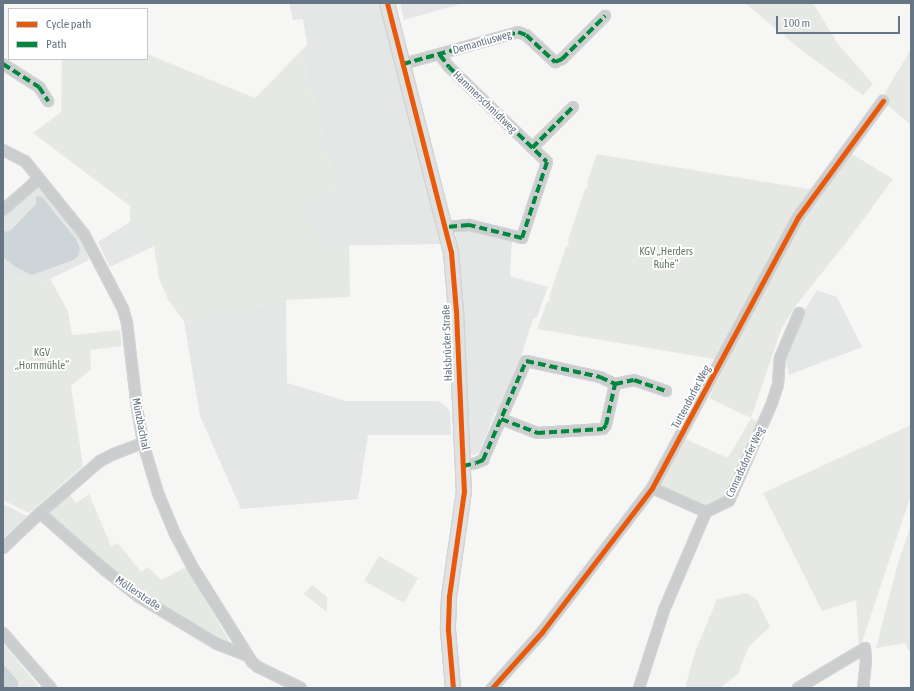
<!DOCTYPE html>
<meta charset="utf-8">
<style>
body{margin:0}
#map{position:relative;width:914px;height:691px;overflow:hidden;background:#f6f6f5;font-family:"Asap Condensed",sans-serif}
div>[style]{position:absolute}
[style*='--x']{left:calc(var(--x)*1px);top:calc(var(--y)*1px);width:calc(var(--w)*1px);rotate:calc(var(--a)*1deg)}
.built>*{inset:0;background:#e5e6e6}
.green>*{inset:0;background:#e6e9e3}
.water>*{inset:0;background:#ced5d8}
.roads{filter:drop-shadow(1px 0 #d2d4d4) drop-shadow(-1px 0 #d2d4d4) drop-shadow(0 1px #d2d4d4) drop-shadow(0 -1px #d2d4d4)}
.street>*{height:10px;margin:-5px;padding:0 5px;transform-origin:5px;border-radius:5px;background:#cccdce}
.secondary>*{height:14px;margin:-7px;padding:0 7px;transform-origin:7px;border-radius:7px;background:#e0e1e1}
.quiet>*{height:4px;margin-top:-2px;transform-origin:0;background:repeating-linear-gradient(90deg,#00873e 0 8px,transparent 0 12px)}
.cycleway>*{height:5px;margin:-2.5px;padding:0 2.5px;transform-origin:2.5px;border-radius:2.5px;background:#e8590c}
span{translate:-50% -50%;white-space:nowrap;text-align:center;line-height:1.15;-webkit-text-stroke:4px #fff;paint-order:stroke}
.street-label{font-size:11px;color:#667685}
.park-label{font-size:11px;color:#687c65}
.frame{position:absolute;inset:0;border:4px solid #667685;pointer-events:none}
.legend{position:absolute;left:8px;top:8px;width:140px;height:52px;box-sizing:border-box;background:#fff;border:1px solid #c2c8ce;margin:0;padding:5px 7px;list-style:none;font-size:12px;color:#667685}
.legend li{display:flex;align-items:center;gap:8px;height:20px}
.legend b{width:20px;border:1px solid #c2c8ce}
.scale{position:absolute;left:776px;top:16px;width:124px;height:18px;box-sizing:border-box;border:2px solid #667685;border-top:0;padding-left:5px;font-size:12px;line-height:14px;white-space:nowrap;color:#667685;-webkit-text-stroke:3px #fff;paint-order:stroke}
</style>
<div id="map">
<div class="built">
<div style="clip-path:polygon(289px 3px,379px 3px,443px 244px,316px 246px,303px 197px,336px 190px,301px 51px,307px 45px,303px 19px,293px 20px)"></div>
<div style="clip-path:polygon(400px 3px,464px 3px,404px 20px)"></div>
<div style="clip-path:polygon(38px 188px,83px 241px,89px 260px,50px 279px,28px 285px,22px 276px,3px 285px,3px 215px,33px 189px)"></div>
<div style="clip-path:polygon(140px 218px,154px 246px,110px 267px,98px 242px,130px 222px)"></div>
<div style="clip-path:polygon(460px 228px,512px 240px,510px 276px,548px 287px,537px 317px,533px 319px,516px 372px,498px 411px,495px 412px,479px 452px,474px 455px,470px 454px,468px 451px,464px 385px,466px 350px,456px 233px)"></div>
<div style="clip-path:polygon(817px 290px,837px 297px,862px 347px,789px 375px,785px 355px,802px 314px)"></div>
<div style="clip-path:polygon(286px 300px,287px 383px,346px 401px,438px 401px,446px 406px,450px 411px,451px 435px,368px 435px,358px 499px,241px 509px,200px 416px,184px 321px)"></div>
<div style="clip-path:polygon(3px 504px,27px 516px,3px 538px)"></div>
</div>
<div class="green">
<div style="clip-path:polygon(745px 3px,813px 3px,838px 44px,873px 84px,863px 95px,805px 53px)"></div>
<div style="clip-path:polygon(911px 49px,911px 125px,883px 101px,886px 91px)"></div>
<div style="clip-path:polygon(301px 51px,336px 190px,304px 198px,316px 246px,349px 245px,350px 297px,286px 300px,184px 321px,168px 300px,159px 278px,154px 246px,140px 219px,130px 222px,130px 206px,33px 133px,61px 112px,62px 59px,147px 59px,147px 54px,255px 98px)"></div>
<div style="clip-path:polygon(847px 151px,893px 179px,852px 235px,794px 308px,781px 330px,751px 418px,763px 424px,729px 501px,706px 512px,652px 488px,681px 437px,728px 458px,751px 418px,709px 398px,787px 242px)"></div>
<div style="clip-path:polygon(597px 154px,814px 190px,784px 241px,762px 273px,720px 360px,537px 329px,547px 302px,550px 301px,549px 298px,552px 288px,566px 247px,569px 244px,568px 240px,585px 189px,588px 187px,587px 182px)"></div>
<div style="clip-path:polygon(22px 276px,28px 285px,50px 279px,68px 311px,72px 335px,120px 330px,122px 346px,90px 350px,91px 369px,71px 386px,83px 466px,29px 513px,3px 500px,3px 285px)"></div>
<div style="clip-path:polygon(911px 425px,911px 495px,859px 651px,856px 600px,822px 611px,763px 493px)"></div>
<div style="clip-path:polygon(69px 493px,76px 503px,89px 494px,111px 546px,118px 543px,141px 572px,148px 567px,161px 580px,186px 567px,231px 644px,229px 647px,136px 590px,46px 514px)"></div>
<div style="clip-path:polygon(911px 525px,911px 650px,908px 651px,906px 643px,876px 648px,897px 566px)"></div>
<div style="clip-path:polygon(379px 556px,418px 578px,404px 603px,364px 581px)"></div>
<div style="clip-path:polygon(312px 585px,327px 597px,327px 612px,304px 594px)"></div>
<div style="clip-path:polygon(747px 593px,757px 600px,770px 627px,749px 646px,738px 674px,720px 688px,685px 688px,695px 652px,717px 599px)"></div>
<div style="clip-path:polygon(3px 644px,35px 682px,39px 688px,18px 688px,18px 681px,3px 664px)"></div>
</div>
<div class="water">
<div style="clip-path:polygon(36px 196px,42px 197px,76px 239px,80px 249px,78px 256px,73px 260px,32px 275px,14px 266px,3px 257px,3px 230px,7px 232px,11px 230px,36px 204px)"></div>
<div style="clip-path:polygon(3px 664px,18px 681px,18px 688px,3px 688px)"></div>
</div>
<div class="roads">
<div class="street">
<div style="--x:440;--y:55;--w:15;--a:53"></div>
<div style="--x:449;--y:67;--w:136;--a:44.1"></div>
<div style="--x:547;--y:162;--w:80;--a:108.2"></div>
<div style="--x:522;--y:238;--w:55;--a:-166.2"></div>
<div style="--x:469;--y:225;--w:23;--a:175"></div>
<div style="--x:3;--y:64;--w:43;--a:32.6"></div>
<div style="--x:39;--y:87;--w:17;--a:57"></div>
<div style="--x:403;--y:64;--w:119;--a:-15.5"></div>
<div style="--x:518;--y:32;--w:9;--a:21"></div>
<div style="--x:526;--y:35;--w:40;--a:43"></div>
<div style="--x:555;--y:62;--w:8;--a:-23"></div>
<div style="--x:562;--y:59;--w:61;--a:-45"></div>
<div style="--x:532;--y:148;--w:58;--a:-45"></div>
<div style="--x:3;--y:150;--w:25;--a:27"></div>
<div style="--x:25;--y:161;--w:94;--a:51.1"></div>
<div style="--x:84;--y:234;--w:85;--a:62.5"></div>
<div style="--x:123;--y:309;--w:15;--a:74"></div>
<div style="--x:127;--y:323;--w:86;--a:83.3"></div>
<div style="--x:137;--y:408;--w:36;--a:80"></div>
<div style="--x:143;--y:443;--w:52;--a:73.3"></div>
<div style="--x:158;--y:493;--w:44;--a:67.5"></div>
<div style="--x:175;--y:534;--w:38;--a:62"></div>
<div style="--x:193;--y:568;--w:111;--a:57.9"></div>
<div style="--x:252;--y:662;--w:8;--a:40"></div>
<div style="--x:258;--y:667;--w:48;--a:26"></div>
<div style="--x:3;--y:210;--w:38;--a:-41"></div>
<div style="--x:32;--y:185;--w:10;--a:-53"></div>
<div style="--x:501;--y:419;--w:39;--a:21"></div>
<div style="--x:537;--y:433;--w:66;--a:-3.5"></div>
<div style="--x:603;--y:429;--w:5;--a:-53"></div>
<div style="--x:606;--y:425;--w:42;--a:-77.6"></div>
<div style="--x:463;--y:466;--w:13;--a:-13"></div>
<div style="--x:476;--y:463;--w:8;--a:-23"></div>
<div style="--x:483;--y:460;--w:108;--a:-66.5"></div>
<div style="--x:526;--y:361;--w:76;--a:12.2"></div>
<div style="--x:600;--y:377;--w:17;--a:25"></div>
<div style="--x:615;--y:384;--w:19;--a:-12"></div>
<div style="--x:634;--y:380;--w:34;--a:19"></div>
<div style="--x:652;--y:488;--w:59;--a:24"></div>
<div style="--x:40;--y:513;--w:86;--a:41.2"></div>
<div style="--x:105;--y:570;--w:43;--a:38.5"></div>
<div style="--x:139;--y:597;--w:91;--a:31.1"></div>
<div style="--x:217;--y:644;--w:33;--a:21"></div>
<div style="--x:3;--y:548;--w:51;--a:-43.4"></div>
<div style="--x:40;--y:513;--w:79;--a:-40.9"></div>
<div style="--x:100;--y:461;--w:16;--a:-27"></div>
<div style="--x:114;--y:454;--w:31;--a:-21"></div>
<div style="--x:3;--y:633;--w:73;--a:48.9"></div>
<div style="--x:492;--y:688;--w:75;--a:-48.2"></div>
<div style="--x:542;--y:632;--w:181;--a:-52.6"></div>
<div style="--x:652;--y:488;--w:308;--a:-61.7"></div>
<div style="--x:798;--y:217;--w:144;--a:-53.8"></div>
<div style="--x:639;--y:688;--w:82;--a:-72.2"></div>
<div style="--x:664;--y:610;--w:107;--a:-66.8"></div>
<div style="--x:706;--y:512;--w:25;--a:-26"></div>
<div style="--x:729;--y:501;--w:107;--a:-66.3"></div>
<div style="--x:772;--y:403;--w:20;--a:-72"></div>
<div style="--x:778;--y:384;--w:26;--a:-86"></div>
<div style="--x:780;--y:358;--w:49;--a:-67.1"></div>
<div style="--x:798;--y:688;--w:78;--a:-30.8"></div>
<div style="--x:865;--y:648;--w:13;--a:86"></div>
<div style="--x:866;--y:661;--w:27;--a:96"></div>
</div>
<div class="secondary">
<div style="--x:387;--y:3;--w:257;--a:75.6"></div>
<div style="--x:451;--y:252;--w:59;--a:85.2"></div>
<div style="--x:456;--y:311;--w:180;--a:87.5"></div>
<div style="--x:464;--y:491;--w:106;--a:98.1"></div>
<div style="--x:449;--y:596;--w:34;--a:92"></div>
<div style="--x:448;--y:630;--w:58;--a:85.1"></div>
</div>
</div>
<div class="quiet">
<div style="--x:440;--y:55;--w:15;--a:53"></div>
<div style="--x:449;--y:67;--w:136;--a:44.1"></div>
<div style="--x:547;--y:162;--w:80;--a:108.2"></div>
<div style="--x:522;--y:238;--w:55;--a:-166.2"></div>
<div style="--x:469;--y:225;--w:23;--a:175"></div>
<div style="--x:3;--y:64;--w:43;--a:32.6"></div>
<div style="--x:39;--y:87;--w:17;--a:57"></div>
<div style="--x:403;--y:64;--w:119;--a:-15.5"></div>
<div style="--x:518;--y:32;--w:9;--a:21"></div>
<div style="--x:526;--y:35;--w:40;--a:43"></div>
<div style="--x:555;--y:62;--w:8;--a:-23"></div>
<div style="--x:562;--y:59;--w:61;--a:-45"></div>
<div style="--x:532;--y:148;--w:58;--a:-45"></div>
<div style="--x:501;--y:419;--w:39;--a:21"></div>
<div style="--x:537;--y:433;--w:66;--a:-3.5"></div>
<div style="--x:603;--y:429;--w:5;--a:-53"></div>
<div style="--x:606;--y:425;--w:42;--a:-77.6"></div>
<div style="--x:463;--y:466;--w:13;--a:-13"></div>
<div style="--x:476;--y:463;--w:8;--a:-23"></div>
<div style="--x:483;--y:460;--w:108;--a:-66.5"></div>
<div style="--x:526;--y:361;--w:76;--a:12.2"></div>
<div style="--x:600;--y:377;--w:17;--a:25"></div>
<div style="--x:615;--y:384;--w:19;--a:-12"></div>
<div style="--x:634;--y:380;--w:34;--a:19"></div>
</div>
<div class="cycleway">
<div style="--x:387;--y:3;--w:257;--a:75.6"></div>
<div style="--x:451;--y:252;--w:59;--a:85.2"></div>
<div style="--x:456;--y:311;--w:180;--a:87.5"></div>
<div style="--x:464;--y:491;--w:106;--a:98.1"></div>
<div style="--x:449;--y:596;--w:34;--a:92"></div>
<div style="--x:448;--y:630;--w:58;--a:85.1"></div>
<div style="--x:492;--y:688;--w:75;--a:-48.2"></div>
<div style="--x:542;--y:632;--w:181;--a:-52.6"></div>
<div style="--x:652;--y:488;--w:308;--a:-61.7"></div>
<div style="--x:798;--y:217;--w:144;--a:-53.8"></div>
</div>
<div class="street-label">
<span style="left:482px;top:42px;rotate:-16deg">Demantiusweg</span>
<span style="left:485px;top:102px;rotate:44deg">Hammerschmidtweg</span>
<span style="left:447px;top:343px;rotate:-92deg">Halsbrücker Straße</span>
<span style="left:691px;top:397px;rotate:-62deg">Tuttendorfer Weg</span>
<span style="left:141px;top:424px;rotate:79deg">Münzbachtal</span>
<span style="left:745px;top:462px;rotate:-65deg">Conradsdorfer Weg</span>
<span style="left:138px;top:593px;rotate:34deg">Möllerstraße</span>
</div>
<div class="park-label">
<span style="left:666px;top:258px">KGV „Herders<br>Ruhe“</span>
<span style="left:42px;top:359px">KGV<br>„Hornmühle“</span>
</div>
<div class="frame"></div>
<ul class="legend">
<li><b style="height:5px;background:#e8590c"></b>Cycle path</li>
<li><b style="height:5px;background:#00873e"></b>Path</li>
</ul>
<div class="scale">100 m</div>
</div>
